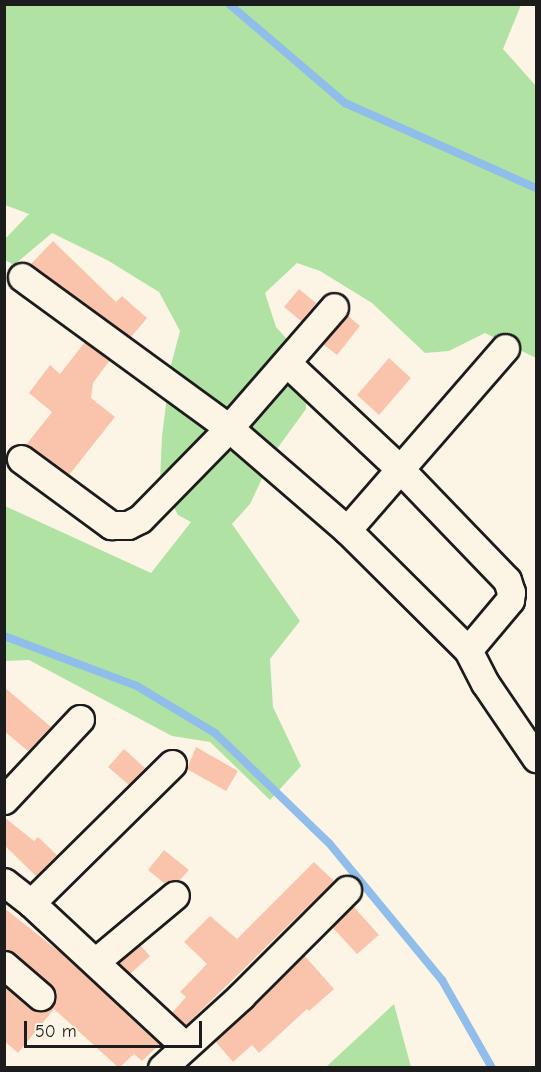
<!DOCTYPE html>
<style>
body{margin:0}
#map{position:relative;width:541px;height:1072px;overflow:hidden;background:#fcf5e5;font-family:"Comic Neue",sans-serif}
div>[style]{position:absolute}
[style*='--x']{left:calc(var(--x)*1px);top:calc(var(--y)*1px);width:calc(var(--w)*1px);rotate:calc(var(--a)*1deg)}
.green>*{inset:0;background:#b0e3a3}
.stream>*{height:8px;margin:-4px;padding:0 4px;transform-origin:4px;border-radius:4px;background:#90bdea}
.building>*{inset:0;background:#fac4ac}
.roads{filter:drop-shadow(2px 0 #1c1c1c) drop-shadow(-2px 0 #1c1c1c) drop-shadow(0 2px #1c1c1c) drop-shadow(0 -2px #1c1c1c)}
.minor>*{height:27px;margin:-13.5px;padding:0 13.5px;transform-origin:13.5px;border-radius:13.5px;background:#fcf5e5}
span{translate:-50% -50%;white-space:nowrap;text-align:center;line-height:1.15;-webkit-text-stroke:4.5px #fcf5e5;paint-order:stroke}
.frame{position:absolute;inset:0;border:6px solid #1c1c1c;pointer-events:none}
.scale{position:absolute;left:24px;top:1021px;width:178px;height:27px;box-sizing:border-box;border:3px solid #1c1c1c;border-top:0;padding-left:8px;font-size:18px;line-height:21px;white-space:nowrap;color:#1c1c1c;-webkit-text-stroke:4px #fcf5e5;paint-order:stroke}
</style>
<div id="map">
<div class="green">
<div style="clip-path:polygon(5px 5px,521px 5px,503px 49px,536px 86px,536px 358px,485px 333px,449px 351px,425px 353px,372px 303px,320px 271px,297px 263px,265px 293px,276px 327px,306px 360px,306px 409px,274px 453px,250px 504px,232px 524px,300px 621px,270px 659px,273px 707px,301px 766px,270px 800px,210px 742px,172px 736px,29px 660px,5px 661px,5px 506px,151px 573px,191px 522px,178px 515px,160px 481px,162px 436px,171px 365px,180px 331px,159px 292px,107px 260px,52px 233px,14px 265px,5px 260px,5px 239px,29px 214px,5px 205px)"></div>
<div style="clip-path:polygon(394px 1004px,411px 1067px,326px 1067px)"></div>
</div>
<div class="stream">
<div style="--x:229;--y:4;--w:153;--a:40.5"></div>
<div style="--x:345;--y:103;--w:209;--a:24"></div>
<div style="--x:4;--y:636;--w:142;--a:20.6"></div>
<div style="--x:137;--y:686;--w:91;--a:31.1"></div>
<div style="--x:215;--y:733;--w:158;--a:44"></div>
<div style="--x:329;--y:843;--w:178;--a:50.5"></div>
<div style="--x:442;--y:980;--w:101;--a:60.4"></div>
</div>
<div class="building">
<div style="clip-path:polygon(53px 241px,116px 302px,122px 296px,147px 318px,131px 337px,31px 264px)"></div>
<div style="clip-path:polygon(299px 289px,316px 303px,301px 321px,284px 307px)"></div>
<div style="clip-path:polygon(347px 315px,360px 326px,337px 355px,323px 344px)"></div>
<div style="clip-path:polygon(85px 342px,110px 360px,93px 383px,91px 398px,115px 417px,69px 475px,26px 445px,52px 412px,29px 393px,50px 365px,60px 374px)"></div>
<div style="clip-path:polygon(389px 358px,411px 378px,379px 415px,357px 395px)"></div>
<div style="clip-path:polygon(4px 687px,51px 727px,28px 751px,4px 731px)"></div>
<div style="clip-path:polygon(196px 747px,238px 771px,226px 791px,187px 769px)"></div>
<div style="clip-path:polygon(124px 749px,145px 768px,129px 785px,108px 767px)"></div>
<div style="clip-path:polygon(4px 817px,34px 841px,38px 837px,57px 855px,36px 876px,4px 845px)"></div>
<div style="clip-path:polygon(164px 850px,189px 870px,180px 880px,172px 880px,164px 883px,148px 870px)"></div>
<div style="clip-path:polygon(314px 862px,334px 881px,186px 1025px,172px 1013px,186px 997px,180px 992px,207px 964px,184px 942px,210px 916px,237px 939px)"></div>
<div style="clip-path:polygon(353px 906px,379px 935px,357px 954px,332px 927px)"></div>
<div style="clip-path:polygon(4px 908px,61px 953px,160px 1044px,142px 1061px,134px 1054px,119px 1068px,54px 1009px,18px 1053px,4px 1041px,4px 986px,37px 1011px,46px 1011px,56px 998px,50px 984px,14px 953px,4px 950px)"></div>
<div style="clip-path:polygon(140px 945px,150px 956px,130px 974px,119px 963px)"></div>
<div style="clip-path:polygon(304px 955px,334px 989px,309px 1011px,307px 1009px,259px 1053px,252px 1045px,233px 1062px,215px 1041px)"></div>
</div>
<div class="roads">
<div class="minor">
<div style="--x:22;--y:277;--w:256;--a:36.1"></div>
<div style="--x:229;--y:428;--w:156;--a:40.8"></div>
<div style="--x:347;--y:530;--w:170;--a:44.8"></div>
<div style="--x:468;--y:650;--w:37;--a:63"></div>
<div style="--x:485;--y:683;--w:91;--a:55.8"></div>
<div style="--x:287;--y:363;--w:155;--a:43.2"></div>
<div style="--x:400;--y:469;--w:154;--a:46.1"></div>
<div style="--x:507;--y:580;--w:13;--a:72"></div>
<div style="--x:511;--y:592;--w:8;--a:97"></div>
<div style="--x:510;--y:600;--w:65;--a:130"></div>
<div style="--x:21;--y:459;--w:112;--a:36.3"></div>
<div style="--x:111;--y:525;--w:17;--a:0"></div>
<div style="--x:128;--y:525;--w:13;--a:-27"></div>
<div style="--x:140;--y:519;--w:127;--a:-45.6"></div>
<div style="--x:229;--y:428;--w:160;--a:-49"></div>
<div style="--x:347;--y:530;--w:241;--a:-49"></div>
<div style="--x:4;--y:800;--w:111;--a:-46.8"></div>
<div style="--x:4;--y:882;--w:34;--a:38"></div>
<div style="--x:31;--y:903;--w:210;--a:42.9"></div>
<div style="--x:31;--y:903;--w:198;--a:-44.6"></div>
<div style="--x:95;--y:962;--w:104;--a:-39.9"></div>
<div style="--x:4;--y:965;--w:48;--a:40.7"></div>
<div style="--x:162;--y:1068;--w:107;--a:-42.3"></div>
<div style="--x:241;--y:996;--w:150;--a:-45"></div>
</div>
</div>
<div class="frame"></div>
<div class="scale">50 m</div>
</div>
